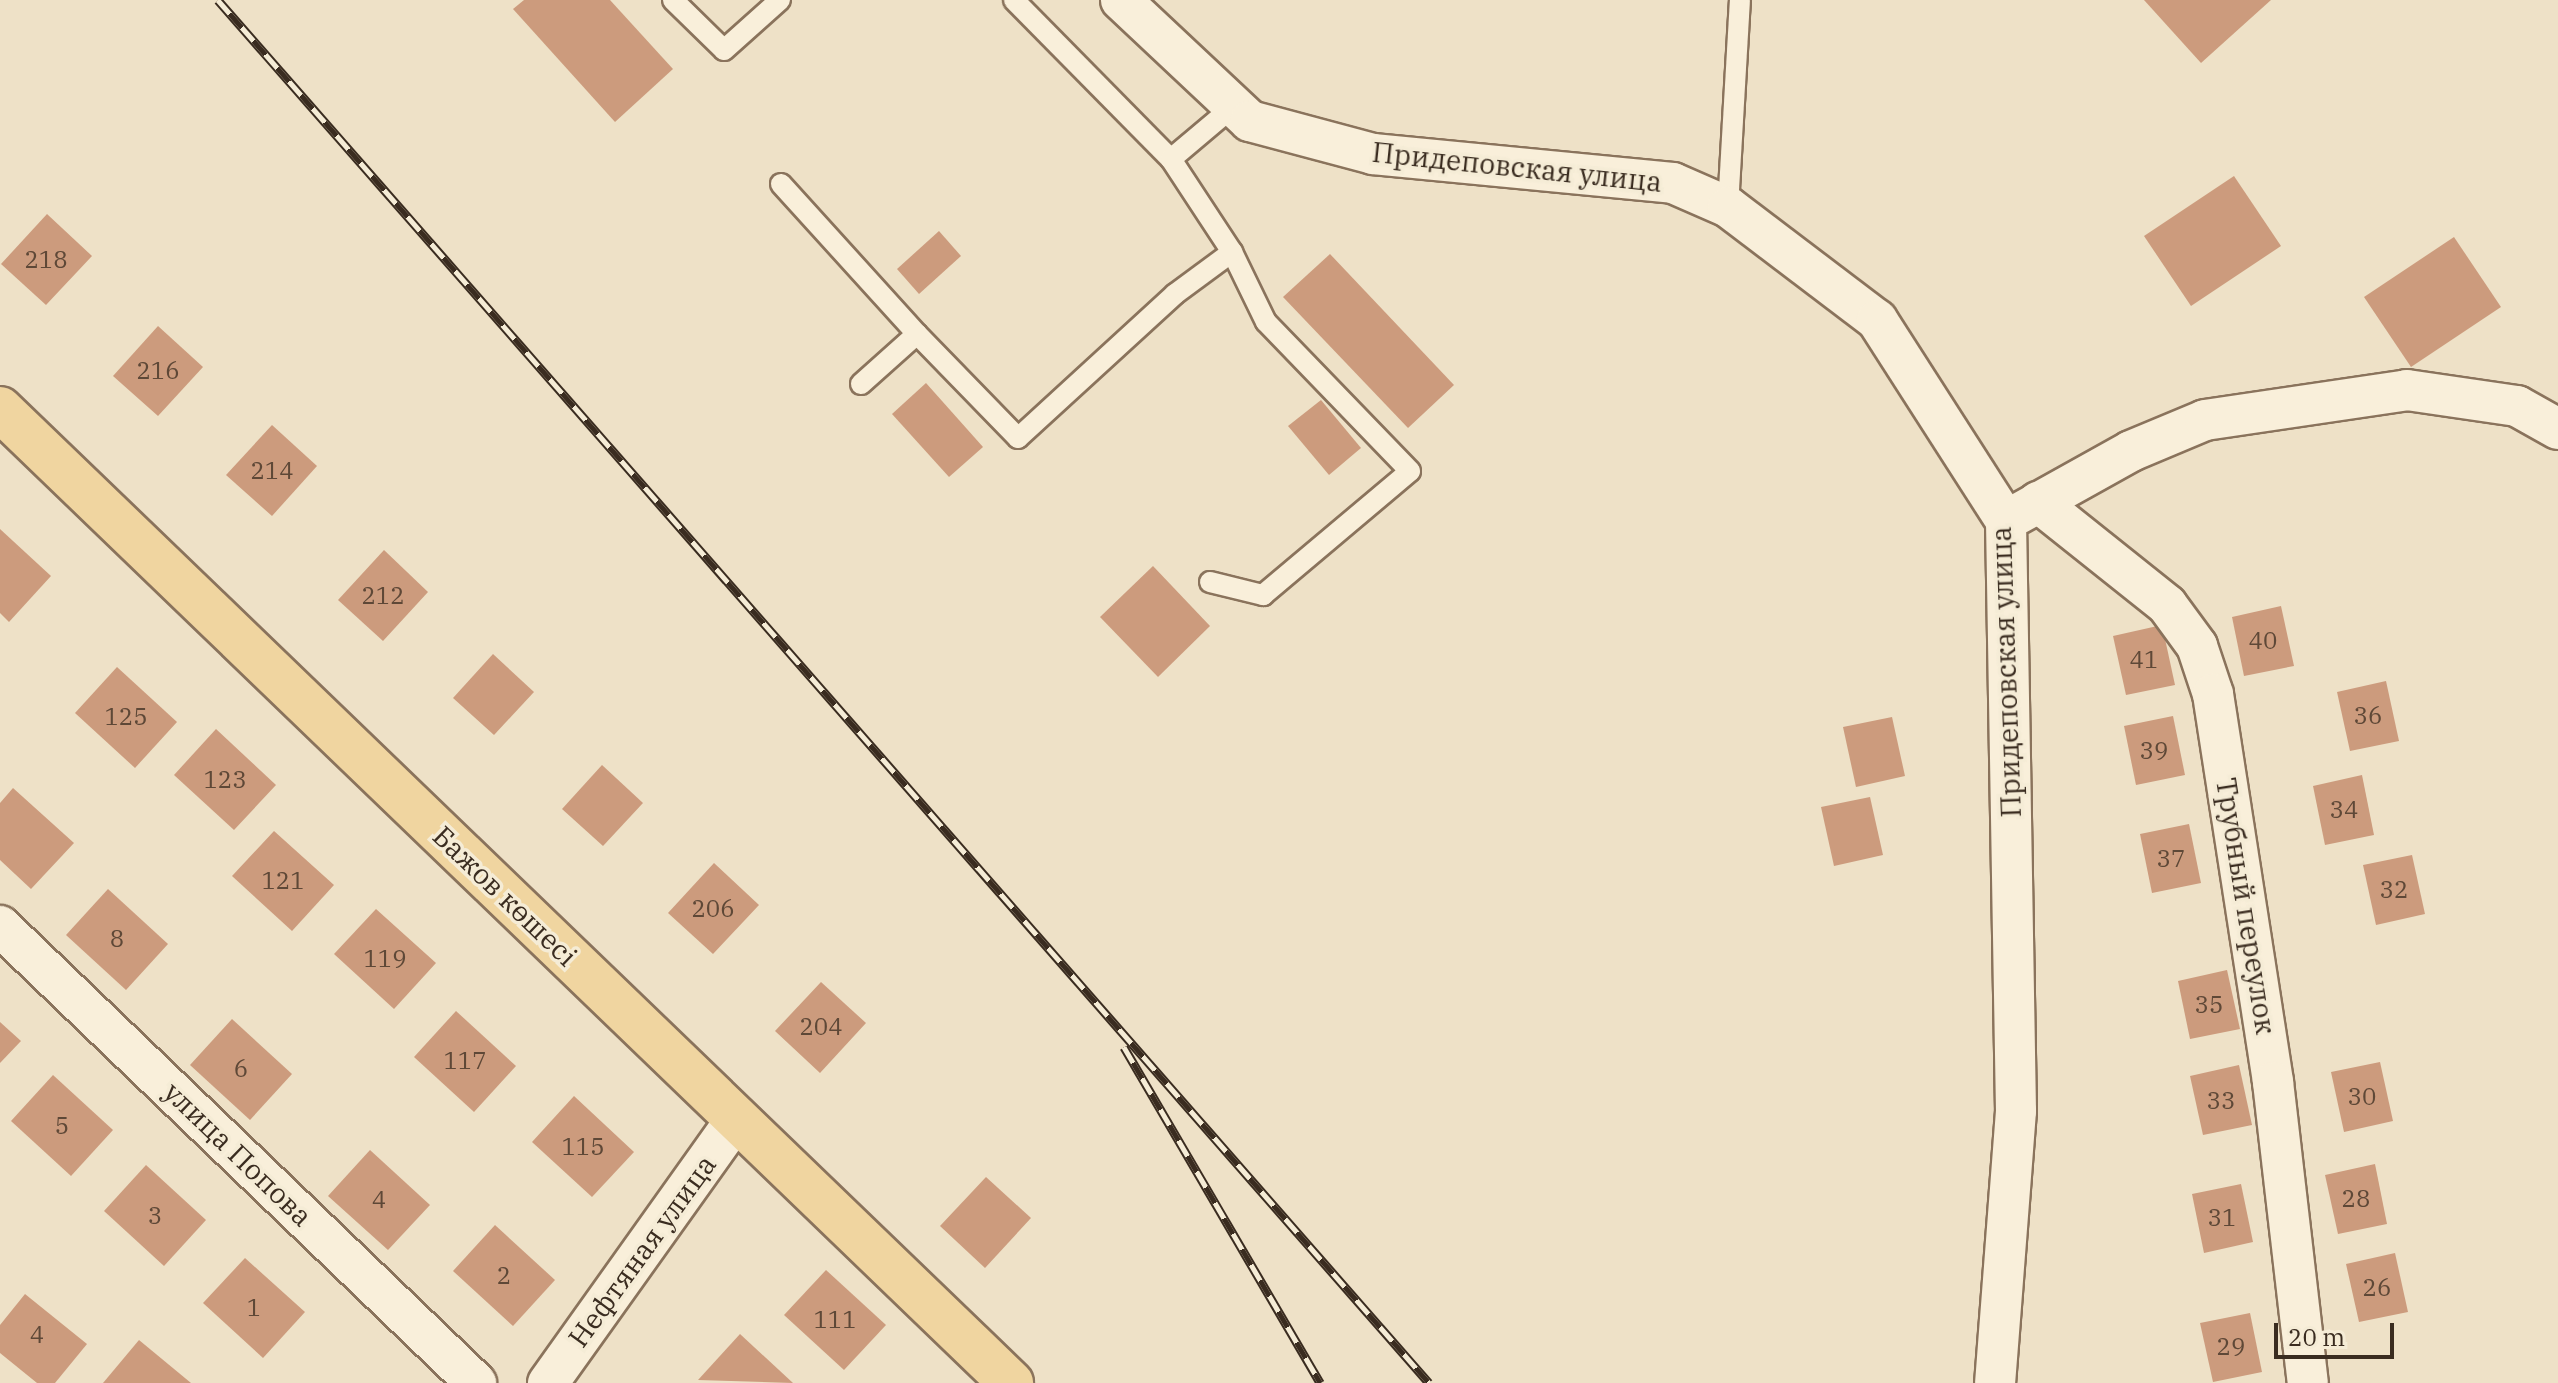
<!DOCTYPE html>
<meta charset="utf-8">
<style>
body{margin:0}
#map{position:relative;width:2558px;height:1383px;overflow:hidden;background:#eee1c7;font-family:"IBM Plex Serif",serif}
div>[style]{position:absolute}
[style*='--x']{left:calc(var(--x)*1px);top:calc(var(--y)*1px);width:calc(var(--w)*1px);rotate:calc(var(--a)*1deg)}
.building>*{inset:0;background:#cc9b7d}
.roads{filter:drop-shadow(2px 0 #8a735c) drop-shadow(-2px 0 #8a735c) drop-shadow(0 2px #8a735c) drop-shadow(0 -2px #8a735c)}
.service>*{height:20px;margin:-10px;padding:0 10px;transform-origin:10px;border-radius:10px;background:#f9efda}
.minor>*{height:40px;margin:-20px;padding:0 20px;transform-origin:20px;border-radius:20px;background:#f9efda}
.primary>*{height:44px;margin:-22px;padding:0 22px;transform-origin:22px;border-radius:22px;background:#f0d5a0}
.rail>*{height:9px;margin-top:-4.5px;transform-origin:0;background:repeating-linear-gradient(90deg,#f5ecd6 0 18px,#3a2c20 0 36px);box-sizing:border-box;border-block:2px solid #3a2c20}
span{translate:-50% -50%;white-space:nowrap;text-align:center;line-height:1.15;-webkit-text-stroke:7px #f5ecd6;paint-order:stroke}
.number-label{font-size:24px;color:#5e4837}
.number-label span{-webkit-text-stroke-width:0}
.street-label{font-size:28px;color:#3a2c20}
.scale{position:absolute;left:2274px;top:1323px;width:120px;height:36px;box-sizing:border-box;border:4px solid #3a2c20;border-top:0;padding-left:10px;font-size:24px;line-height:28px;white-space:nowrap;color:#3a2c20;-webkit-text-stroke:6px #f5ecd6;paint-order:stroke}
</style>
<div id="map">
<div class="building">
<div style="clip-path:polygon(524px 0,610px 0,673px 69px,615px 122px,513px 9px)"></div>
<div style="clip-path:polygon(2144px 0,2271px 0,2201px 63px)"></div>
<div style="clip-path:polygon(2234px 176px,2281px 246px,2191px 306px,2144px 236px)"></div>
<div style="clip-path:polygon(47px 214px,92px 256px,46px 305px,1px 264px)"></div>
<div style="clip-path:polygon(939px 231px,961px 256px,919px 294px,897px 269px)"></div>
<div style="clip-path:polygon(2454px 237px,2501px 307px,2411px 367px,2364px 297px)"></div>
<div style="clip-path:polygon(1330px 254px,1454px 385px,1408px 428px,1283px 297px)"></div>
<div style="clip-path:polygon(158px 326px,203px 367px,158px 416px,113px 376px)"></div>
<div style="clip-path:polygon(926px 383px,983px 447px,949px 477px,892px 414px)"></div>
<div style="clip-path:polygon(1321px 400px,1361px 448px,1329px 475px,1288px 426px)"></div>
<div style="clip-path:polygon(272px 425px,317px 466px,272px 516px,226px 475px)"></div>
<div style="clip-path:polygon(0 529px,51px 576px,9px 622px,0 613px)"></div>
<div style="clip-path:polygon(384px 550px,428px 592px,383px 641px,338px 600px)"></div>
<div style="clip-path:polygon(1153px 566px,1210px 626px,1158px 677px,1100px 617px)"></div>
<div style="clip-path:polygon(2281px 606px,2294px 666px,2244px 676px,2232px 617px)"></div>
<div style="clip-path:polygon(2162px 625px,2175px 685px,2126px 695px,2113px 636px)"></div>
<div style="clip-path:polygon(493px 654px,534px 692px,494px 735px,453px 698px)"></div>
<div style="clip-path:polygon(117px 667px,177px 722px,135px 768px,75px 713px)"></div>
<div style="clip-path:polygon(2386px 681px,2399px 741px,2350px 751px,2337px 692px)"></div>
<div style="clip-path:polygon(2173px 716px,2185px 775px,2136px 785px,2124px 726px)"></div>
<div style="clip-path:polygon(1892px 717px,1905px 776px,1856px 787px,1843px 727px)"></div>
<div style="clip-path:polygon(216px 729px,276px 785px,234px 830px,174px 775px)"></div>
<div style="clip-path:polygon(602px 765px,643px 803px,603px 846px,562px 809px)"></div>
<div style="clip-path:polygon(2362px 775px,2374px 835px,2325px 845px,2313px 786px)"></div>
<div style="clip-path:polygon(13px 788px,74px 843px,31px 889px,0 860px,0 803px)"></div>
<div style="clip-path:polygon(1870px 797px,1883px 855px,1834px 866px,1821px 807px)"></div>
<div style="clip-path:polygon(2189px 824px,2201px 883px,2152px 893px,2140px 834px)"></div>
<div style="clip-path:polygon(274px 831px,334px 885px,292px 931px,232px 876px)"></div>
<div style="clip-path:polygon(2412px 855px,2425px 914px,2376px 925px,2363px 865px)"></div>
<div style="clip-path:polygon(714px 863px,759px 905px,713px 954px,668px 913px)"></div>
<div style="clip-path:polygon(108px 889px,168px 944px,126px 990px,66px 935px)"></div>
<div style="clip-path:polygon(376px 909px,436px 963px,394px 1009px,334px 954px)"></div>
<div style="clip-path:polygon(2227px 970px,2240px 1029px,2190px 1039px,2178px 981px)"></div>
<div style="clip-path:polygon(821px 982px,866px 1023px,820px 1073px,775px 1031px)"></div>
<div style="clip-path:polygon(456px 1011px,516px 1066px,474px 1112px,414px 1057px)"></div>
<div style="clip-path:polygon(232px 1019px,292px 1074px,250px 1120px,190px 1065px)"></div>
<div style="clip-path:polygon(0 1022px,21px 1041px,0 1063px)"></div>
<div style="clip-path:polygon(2380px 1062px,2393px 1121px,2344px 1132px,2331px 1072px)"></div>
<div style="clip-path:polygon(2239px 1065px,2252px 1125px,2203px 1135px,2190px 1076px)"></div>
<div style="clip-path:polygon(53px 1075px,113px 1130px,71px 1176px,11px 1121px)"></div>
<div style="clip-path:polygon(574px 1096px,634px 1152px,592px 1197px,532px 1142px)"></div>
<div style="clip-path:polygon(370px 1150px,430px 1205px,388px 1250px,328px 1196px)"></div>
<div style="clip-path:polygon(2375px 1164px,2387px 1224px,2338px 1234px,2325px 1175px)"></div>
<div style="clip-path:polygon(146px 1165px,206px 1220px,164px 1266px,104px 1211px)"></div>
<div style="clip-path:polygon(986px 1177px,1031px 1218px,985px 1268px,940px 1226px)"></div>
<div style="clip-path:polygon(2241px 1184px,2253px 1242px,2204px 1253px,2192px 1194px)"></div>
<div style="clip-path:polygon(495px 1225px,555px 1280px,513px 1326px,453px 1271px)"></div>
<div style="clip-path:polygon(2395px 1253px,2408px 1312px,2359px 1322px,2346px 1264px)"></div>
<div style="clip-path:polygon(245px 1258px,305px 1312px,263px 1358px,203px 1303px)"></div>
<div style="clip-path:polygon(826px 1270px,886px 1325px,844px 1370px,784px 1315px)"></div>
<div style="clip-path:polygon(25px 1294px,87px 1344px,55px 1383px,37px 1383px,0 1353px,0 1325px)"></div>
<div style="clip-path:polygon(2250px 1313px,2262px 1372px,2213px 1382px,2200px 1323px)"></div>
<div style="clip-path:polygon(740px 1334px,793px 1383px,698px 1380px)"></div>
<div style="clip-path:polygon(139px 1340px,191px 1383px,103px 1383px)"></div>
</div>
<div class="roads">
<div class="service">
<div style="--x:673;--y:0;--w:71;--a:44.4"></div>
<div style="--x:724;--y:50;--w:75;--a:-41.8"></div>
<div style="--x:1014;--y:0;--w:223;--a:45.4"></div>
<div style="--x:781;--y:184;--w:202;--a:47.8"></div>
<div style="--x:1728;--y:207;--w:207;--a:-86.7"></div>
<div style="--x:861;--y:384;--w:75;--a:-41.8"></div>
<div style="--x:917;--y:334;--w:145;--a:45.8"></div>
<div style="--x:1018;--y:438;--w:213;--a:-42.5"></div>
<div style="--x:1175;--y:294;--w:71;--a:-36.4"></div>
<div style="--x:1210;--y:582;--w:55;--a:13.8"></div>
<div style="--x:1263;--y:595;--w:192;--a:-40.1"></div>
<div style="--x:1410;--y:471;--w:207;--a:-134"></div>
<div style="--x:1266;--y:322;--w:78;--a:-115.9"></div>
<div style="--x:1232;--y:252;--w:111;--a:-123.3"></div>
<div style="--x:1171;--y:159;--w:82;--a:-40.1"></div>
</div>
<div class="minor">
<div style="--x:1121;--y:0;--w:177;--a:43.2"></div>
<div style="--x:1250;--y:121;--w:127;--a:15"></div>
<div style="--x:1373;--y:154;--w:301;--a:5.5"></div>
<div style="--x:1673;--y:183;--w:60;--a:23.6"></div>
<div style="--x:1728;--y:207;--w:187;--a:37.2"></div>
<div style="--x:1877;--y:320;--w:239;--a:57.3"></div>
<div style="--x:2006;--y:521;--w:590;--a:89.03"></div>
<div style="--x:2016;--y:1111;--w:273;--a:94.4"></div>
<div style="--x:2038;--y:502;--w:165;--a:38.6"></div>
<div style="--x:2167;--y:605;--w:51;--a:53.8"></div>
<div style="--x:2197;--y:646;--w:51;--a:71.6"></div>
<div style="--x:2213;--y:694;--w:393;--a:81.2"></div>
<div style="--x:2273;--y:1082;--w:303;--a:83.4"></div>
<div style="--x:2018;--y:514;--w:129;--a:-29.1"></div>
<div style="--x:2131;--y:451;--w:80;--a:-22.7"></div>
<div style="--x:2205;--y:420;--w:204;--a:-8.4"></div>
<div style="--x:2407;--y:390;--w:111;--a:8.3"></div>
<div style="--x:2517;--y:406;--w:47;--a:29.3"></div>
<div style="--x:0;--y:926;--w:660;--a:43.83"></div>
<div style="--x:548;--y:1383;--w:324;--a:-54.5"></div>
</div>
<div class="primary">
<div style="--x:0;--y:409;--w:1404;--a:43.93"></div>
</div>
</div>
<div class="rail">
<div style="--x:218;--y:0;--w:1838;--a:48.79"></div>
<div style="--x:1124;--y:1047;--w:389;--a:59.7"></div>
</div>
<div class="number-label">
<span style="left:46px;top:260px">218</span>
<span style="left:158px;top:371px">216</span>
<span style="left:272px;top:471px">214</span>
<span style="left:383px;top:596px">212</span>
<span style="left:2263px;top:641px">40</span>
<span style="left:2144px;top:660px">41</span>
<span style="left:2368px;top:716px">36</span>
<span style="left:126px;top:717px">125</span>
<span style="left:2154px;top:751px">39</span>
<span style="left:225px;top:780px">123</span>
<span style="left:2344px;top:810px">34</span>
<span style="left:2171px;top:859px">37</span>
<span style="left:283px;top:881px">121</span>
<span style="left:2394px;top:890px">32</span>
<span style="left:713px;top:909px">206</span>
<span style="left:117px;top:939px">8</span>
<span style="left:385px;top:959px">119</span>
<span style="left:2209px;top:1005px">35</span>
<span style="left:821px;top:1027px">204</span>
<span style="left:465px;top:1061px">117</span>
<span style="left:241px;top:1069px">6</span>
<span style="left:2362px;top:1097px">30</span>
<span style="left:2221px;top:1101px">33</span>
<span style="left:62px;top:1126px">5</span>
<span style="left:583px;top:1147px">115</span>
<span style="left:2356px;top:1199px">28</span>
<span style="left:379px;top:1200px">4</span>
<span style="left:155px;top:1216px">3</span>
<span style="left:2222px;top:1218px">31</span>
<span style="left:504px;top:1276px">2</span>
<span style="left:2377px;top:1288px">26</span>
<span style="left:254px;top:1308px">1</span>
<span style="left:835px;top:1320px">111</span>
<span style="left:37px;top:1335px">4</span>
<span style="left:2231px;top:1347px">29</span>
</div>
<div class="street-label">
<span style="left:1517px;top:167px;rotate:6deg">Придеповская улица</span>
<span style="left:2006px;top:672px;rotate:-92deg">Придеповская улица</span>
<span style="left:505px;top:896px;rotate:44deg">Бажов көшесі</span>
<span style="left:2246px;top:906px;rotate:81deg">Трубный переулок</span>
<span style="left:238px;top:1154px;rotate:44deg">улица Попова</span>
<span style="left:642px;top:1251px;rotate:-54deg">Нефтяная улица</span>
</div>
<div class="scale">20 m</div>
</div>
